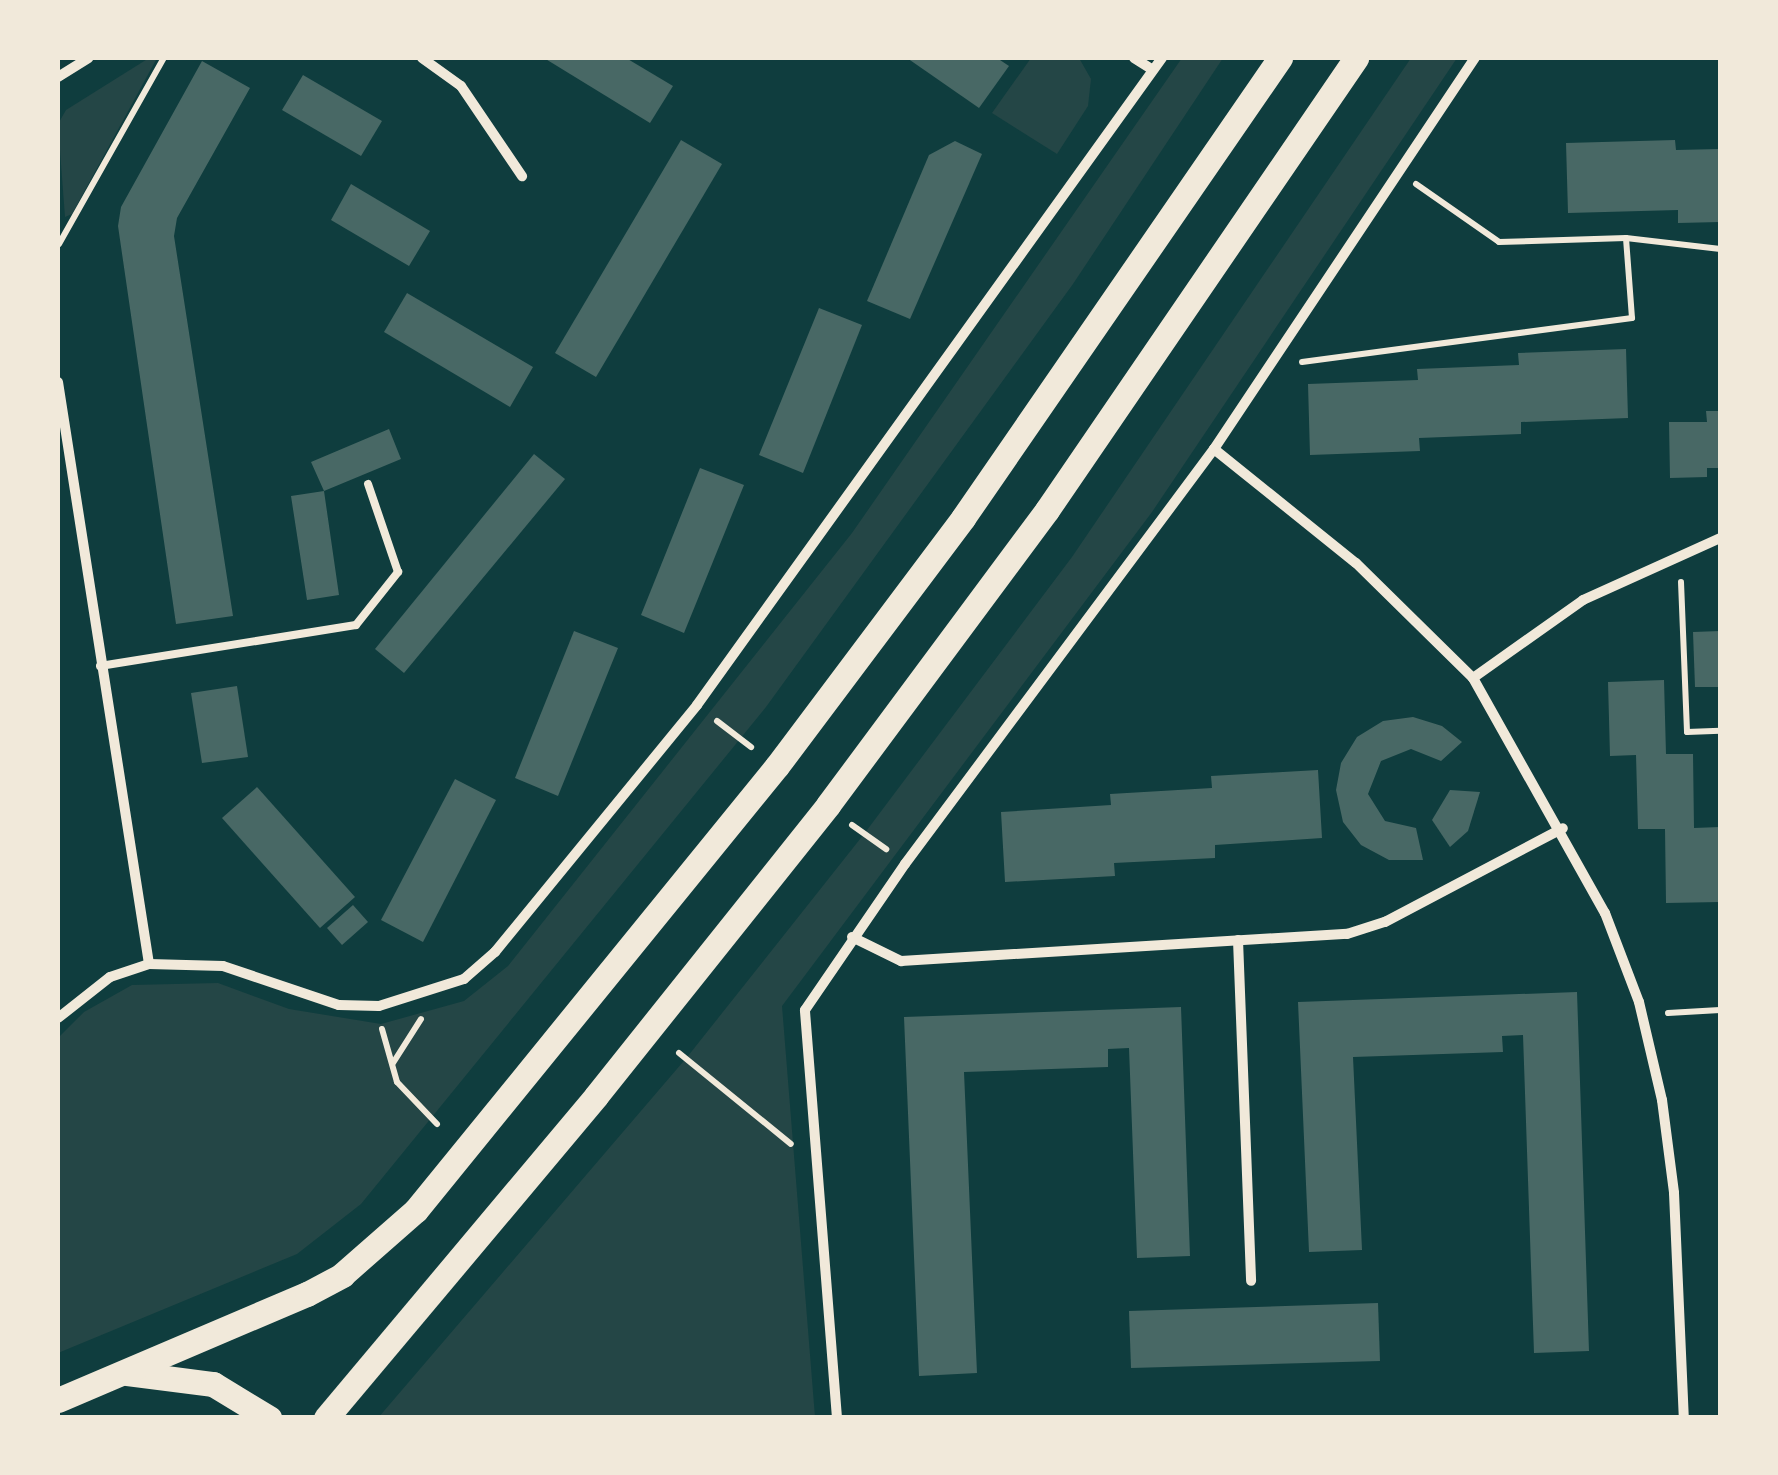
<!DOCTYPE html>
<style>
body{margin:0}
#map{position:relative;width:1778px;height:1475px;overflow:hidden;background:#0f3d3e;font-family:Roboto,sans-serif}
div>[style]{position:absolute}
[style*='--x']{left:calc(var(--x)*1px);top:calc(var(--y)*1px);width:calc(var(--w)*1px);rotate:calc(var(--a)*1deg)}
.green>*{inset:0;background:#244646}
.building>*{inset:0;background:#486865}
.path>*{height:6px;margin:-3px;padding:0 3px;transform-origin:3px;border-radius:3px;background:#f1e9da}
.service>*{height:8px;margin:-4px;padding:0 4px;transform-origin:4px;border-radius:4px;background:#f1e9da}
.minor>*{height:10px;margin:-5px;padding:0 5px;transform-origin:5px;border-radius:5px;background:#f1e9da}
.primary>*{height:25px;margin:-12.5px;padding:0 12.5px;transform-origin:12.5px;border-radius:12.5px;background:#f1e9da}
span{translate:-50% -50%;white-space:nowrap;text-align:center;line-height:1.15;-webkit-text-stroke:10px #f1e9da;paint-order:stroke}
.frame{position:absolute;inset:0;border:60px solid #f1e9da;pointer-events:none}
</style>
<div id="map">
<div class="green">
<div style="clip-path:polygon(149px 58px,157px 58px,72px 214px,65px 217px,58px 124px,66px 110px)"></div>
<div style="clip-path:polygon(1031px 58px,1079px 58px,1091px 79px,1088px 106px,1057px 154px,992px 113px)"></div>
<div style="clip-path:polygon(1182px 58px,1223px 58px,1073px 284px,766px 707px,361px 1204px,297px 1254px,58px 1353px,58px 1038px,84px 1012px,132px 985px,218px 983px,289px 1009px,381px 1024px,464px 1001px,508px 966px,852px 533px)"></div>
<div style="clip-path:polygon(1411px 58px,1457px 58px,1152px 512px,782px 1006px,815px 1417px,378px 1418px,688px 1056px,864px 834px,1072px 557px)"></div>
</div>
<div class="building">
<div style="clip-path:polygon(544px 58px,626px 58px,673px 86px,650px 123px)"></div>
<div style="clip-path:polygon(907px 58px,997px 58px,1009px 66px,979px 108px)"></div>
<div style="clip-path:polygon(202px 61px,250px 88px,177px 218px,174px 236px,233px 616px,176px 624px,118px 226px,121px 207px)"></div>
<div style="clip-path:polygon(303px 75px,382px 121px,361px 156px,282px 110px)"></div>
<div style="clip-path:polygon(681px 140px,722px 164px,596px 377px,555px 353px)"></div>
<div style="clip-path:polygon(1675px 140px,1676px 150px,1720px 149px,1720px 222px,1678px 223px,1678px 210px,1568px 213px,1566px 143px)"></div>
<div style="clip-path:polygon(955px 141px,982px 154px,910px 319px,867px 301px,929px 155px)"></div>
<div style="clip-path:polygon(351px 184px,430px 231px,409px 266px,331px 220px)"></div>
<div style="clip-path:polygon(407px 293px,533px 367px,510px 407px,384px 332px)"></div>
<div style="clip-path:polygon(819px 308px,862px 325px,803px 473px,759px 455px)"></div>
<div style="clip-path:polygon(1626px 349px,1628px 418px,1521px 422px,1521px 434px,1419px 438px,1420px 451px,1310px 455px,1308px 384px,1418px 380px,1417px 369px,1519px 365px,1518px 353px)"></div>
<div style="clip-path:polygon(1706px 411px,1720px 411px,1720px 468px,1707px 468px,1707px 477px,1670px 478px,1669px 422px,1707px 422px)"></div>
<div style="clip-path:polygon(389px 429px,401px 459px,324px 491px,339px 595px,307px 600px,291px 496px,324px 491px,311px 462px)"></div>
<div style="clip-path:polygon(534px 454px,565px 479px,404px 673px,375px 649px)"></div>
<div style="clip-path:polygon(700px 468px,744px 485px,684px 633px,641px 615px)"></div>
<div style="clip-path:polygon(574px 631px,618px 648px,558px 796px,515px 778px)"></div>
<div style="clip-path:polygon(1720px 631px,1720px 687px,1695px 687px,1693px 632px)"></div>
<div style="clip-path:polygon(1664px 680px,1666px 754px,1693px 754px,1694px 828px,1720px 827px,1720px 902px,1666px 903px,1665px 829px,1638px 829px,1636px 755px,1610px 756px,1608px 682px)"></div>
<div style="clip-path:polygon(237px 686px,248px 757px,202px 763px,191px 693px)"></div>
<div style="clip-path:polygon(1413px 717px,1442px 726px,1462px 742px,1441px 761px,1411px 749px,1381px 761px,1368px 794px,1385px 821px,1416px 828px,1423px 860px,1389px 860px,1361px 845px,1343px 822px,1336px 790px,1341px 763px,1357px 737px,1383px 721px)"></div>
<div style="clip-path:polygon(1318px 770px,1322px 838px,1215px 845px,1215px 858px,1114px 863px,1115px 876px,1005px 882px,1001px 812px,1111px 805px,1110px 794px,1212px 788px,1211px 776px)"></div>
<div style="clip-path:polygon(455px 779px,496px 800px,423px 942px,381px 920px)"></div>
<div style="clip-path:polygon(257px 787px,355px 897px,320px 928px,222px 818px)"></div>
<div style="clip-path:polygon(1450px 790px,1480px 792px,1468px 831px,1450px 847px,1432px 820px)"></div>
<div style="clip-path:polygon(353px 905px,368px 922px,342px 945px,327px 928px)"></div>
<div style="clip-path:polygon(1577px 992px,1589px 1351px,1534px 1353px,1523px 1035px,1502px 1036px,1503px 1052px,1353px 1057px,1362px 1250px,1309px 1252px,1298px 1002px)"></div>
<div style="clip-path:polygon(1181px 1007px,1190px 1256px,1137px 1258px,1129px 1048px,1108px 1049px,1108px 1067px,964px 1072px,977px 1373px,919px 1376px,904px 1017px)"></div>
<div style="clip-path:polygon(1378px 1303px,1380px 1361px,1131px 1368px,1129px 1311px)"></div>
</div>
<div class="path">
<div style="--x:1416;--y:184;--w:101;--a:34.9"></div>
<div style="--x:1499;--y:242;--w:127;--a:-1.8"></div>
<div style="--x:1626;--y:238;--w:95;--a:6.7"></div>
<div style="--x:59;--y:244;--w:214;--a:-60.6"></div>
<div style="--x:1302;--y:362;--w:333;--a:-7.6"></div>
<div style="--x:1632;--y:318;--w:80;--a:-94.3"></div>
<div style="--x:1681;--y:582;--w:150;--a:87.7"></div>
<div style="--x:1687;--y:732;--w:33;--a:-2"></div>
<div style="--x:717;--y:721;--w:43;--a:37.4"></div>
<div style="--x:852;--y:825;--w:42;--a:35.2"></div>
<div style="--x:1668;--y:1013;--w:52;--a:-3.3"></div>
<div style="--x:382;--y:1029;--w:55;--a:74.2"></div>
<div style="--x:397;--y:1082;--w:58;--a:46.4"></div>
<div style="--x:679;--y:1053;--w:144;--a:39.1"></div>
<div style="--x:393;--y:1063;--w:52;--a:-57.5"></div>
</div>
<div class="service">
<div style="--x:100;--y:666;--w:259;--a:-9.1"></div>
<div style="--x:356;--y:625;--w:68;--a:-51.6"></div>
<div style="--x:398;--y:572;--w:93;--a:-108.8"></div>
</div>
<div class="minor">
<div style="--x:422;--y:58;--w:48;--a:35.7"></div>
<div style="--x:461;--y:86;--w:109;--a:55.9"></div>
<div style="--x:1134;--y:58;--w:22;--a:32"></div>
<div style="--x:58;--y:77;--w:36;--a:-32"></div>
<div style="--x:58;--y:382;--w:589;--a:81.11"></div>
<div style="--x:149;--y:964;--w:41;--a:161.6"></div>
<div style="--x:110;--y:977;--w:66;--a:141.7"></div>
<div style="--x:1214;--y:449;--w:182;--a:38.8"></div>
<div style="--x:1356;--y:563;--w:164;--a:44.5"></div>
<div style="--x:1473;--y:678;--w:270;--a:60.7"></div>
<div style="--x:1605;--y:913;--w:95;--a:69.1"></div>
<div style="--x:1639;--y:1002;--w:101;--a:76.8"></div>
<div style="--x:1662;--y:1100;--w:94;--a:82.6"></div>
<div style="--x:1674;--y:1193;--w:225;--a:87.5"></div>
<div style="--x:1473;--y:678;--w:135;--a:-35.3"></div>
<div style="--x:1583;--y:600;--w:150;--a:-24.3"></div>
<div style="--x:852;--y:937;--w:55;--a:26.1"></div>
<div style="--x:901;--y:961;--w:447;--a:-3.5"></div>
<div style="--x:1347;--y:934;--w:40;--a:-18"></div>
<div style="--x:1385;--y:922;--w:201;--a:-27.8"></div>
<div style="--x:1238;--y:940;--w:341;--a:87.8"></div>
<div style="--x:149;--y:964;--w:74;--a:1.5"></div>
<div style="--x:223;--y:966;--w:122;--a:18.6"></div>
<div style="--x:339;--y:1005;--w:40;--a:1.4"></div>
<div style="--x:379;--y:1006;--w:89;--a:-17.6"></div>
<div style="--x:464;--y:979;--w:41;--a:-41.1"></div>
<div style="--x:495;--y:952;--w:319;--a:-50.7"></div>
<div style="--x:697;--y:705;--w:797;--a:-54.3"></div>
<div style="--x:837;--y:1418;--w:409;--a:-94.5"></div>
<div style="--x:805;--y:1010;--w:177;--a:-55.6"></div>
<div style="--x:905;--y:864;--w:517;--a:-53.33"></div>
<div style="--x:1214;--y:449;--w:470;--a:-56.3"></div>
</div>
<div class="primary">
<div style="--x:127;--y:1373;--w:87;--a:7.3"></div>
<div style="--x:213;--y:1384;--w:66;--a:31.3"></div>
<div style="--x:58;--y:1400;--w:271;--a:-23.1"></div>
<div style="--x:307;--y:1294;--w:40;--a:-28"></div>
<div style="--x:342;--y:1275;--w:98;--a:-41.3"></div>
<div style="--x:416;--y:1210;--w:572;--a:-50.89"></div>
<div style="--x:777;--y:766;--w:310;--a:-53.1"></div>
<div style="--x:963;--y:518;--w:559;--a:-55.43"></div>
<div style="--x:326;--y:1418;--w:420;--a:-50"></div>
<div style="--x:596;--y:1096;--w:372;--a:-51.4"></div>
<div style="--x:828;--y:805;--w:367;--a:-53.4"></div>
<div style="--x:1047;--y:510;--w:548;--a:-55.64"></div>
</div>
<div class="frame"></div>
</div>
